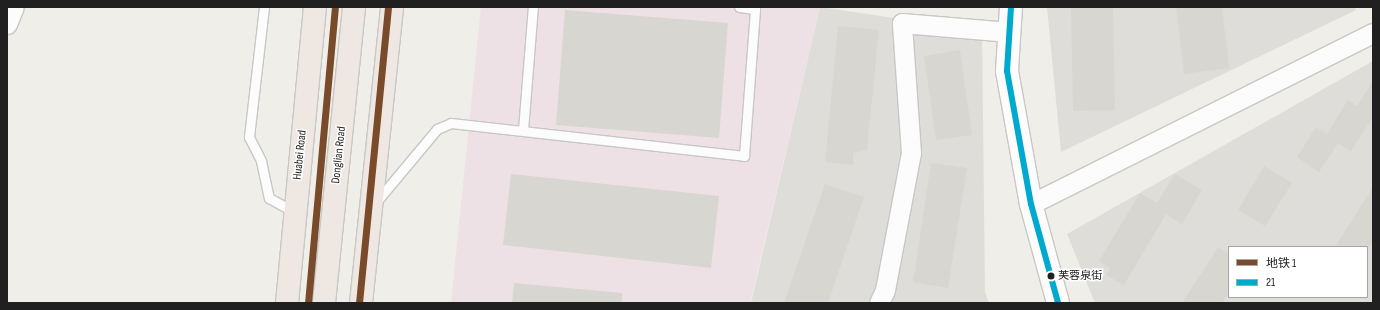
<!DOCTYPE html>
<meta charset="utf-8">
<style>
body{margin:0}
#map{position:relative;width:1380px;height:310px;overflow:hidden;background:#efeee9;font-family:"Sofia Sans Condensed","Noto Sans SC",sans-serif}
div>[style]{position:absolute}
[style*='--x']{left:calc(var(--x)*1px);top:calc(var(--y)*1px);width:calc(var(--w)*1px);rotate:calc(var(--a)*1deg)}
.residential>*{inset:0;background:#deddda}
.industrial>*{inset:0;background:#ede1e6}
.building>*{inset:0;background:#d8d6d1}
.roads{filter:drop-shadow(1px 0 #c7c7c5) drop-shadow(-1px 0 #c7c7c5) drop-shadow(0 1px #c7c7c5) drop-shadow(0 -1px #c7c7c5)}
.service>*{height:9px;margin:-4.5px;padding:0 4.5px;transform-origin:4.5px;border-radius:4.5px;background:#fdfcfc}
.minor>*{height:19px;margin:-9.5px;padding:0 9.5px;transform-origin:9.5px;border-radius:9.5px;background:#fdfcfc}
.tertiary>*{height:22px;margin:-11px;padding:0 11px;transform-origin:11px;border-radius:11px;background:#fdfcfc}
.trunk>*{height:22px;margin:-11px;padding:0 11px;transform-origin:11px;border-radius:11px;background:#efe8e2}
.bus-1>*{height:6px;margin:-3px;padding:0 3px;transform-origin:3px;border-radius:3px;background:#00a9ce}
.metro-1>*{height:7px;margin:-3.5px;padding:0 3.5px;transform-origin:3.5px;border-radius:3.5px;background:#7a4b2a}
.dots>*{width:11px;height:11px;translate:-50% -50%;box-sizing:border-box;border:2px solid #fff;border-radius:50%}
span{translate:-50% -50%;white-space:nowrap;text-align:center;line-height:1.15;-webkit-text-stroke:3px #fff;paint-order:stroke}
.bus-label{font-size:11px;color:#202020}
.left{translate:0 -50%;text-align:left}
.street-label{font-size:12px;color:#202020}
.frame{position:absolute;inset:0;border:8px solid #202020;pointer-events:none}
.legend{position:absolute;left:1228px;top:246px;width:140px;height:52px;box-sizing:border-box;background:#fff;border:1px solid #a6a6a6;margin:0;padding:5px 7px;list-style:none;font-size:12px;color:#202020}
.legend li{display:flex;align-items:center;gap:8px;height:20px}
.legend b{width:20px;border:1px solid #a6a6a6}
</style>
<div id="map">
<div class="residential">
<div style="clip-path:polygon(820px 7px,982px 31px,985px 292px,989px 303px,751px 303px)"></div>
<div style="clip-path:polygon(1047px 7px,1355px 7px,1356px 10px,1061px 152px)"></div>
<div style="clip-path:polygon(evenodd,1373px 61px,1373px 303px,1095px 303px,1067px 234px,1373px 61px,1229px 247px,1367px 247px,1367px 297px,1229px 297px,1229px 247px)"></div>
</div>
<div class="industrial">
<div style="clip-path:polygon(481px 7px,820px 7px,750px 303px,451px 303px)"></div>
</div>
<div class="building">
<div style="clip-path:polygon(1071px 7px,1113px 7px,1115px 110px,1073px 111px)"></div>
<div style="clip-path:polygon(1176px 7px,1222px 7px,1229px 68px,1184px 74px)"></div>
<div style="clip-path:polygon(565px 10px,728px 23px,719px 138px,556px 125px)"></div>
<div style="clip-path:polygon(838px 26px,879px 30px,867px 150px,853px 153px,853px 165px,825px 162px)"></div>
<div style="clip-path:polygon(960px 50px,972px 135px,936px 140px,924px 56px)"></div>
<div style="clip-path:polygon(1373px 81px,1373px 117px,1351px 151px,1338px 143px,1319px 172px,1297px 157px,1316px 127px,1327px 134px,1348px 100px,1357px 106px)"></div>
<div style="clip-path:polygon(931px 163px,967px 168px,948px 288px,913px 282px)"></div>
<div style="clip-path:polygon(1264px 166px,1292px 183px,1265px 226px,1238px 210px)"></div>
<div style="clip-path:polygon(511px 174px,719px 196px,711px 268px,503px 245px)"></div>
<div style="clip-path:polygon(1175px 174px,1202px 190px,1182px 224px,1166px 214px,1124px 285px,1106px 275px,1110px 268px,1099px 261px,1140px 193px,1157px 203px)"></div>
<div style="clip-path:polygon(825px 184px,864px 197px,828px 303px,784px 303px)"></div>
<div style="clip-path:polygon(1373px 187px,1373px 241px,1369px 247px,1335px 247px)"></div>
<div style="clip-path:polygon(1218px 247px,1229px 254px,1229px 292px,1222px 303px,1182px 303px)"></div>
<div style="clip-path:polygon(514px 283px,622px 293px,622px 303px,512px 303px)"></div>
</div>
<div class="roads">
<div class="service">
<div style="--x:264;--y:7;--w:131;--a:96.6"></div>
<div style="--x:249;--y:137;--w:27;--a:63"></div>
<div style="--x:261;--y:161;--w:38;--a:78"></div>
<div style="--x:269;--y:198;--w:29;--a:29"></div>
<div style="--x:523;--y:130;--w:123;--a:-85.4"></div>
<div style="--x:376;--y:202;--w:95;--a:-50.1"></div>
<div style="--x:437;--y:129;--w:15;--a:-23"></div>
<div style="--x:451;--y:123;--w:295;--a:6.4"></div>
<div style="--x:744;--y:156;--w:147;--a:-85.7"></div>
<div style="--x:755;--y:9;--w:16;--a:-173"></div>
</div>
<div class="minor">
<div style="--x:7;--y:24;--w:18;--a:-68"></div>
<div style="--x:1031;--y:204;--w:382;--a:-26.6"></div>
<div style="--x:879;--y:303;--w:14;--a:-65"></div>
<div style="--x:885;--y:290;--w:139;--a:-79.3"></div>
<div style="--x:911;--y:153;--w:130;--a:-94"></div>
<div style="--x:902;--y:23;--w:108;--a:4.8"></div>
</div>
<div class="tertiary">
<div style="--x:1011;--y:7;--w:64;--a:93.6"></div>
<div style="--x:1007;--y:71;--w:135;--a:79.8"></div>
<div style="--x:1031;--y:204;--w:103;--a:74.7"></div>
</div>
<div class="trunk">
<div style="--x:287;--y:303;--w:297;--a:-84.6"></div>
<div style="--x:324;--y:303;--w:298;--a:-84.2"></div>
<div style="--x:361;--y:303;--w:298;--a:-84"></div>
</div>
</div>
<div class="bus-1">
<div style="--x:1011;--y:7;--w:64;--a:93.6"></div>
<div style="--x:1007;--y:71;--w:135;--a:79.8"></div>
<div style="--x:1031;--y:204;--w:103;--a:74.7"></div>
</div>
<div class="metro-1">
<div style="--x:308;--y:303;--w:297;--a:-84.8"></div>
<div style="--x:359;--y:303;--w:297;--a:-84.4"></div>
</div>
<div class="dots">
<div style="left:1051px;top:276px;background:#202020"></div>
</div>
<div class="bus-label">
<span class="left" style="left:1058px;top:276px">芙蓉泉街</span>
</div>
<div class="street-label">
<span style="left:300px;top:155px;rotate:-84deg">Huabei Road</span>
<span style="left:339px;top:155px;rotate:-84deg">Donglian Road</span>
</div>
<div class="frame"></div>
<ul class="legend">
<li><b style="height:5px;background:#7a4b2a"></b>地铁 1</li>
<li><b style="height:5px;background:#00a9ce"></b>21</li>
</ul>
</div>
